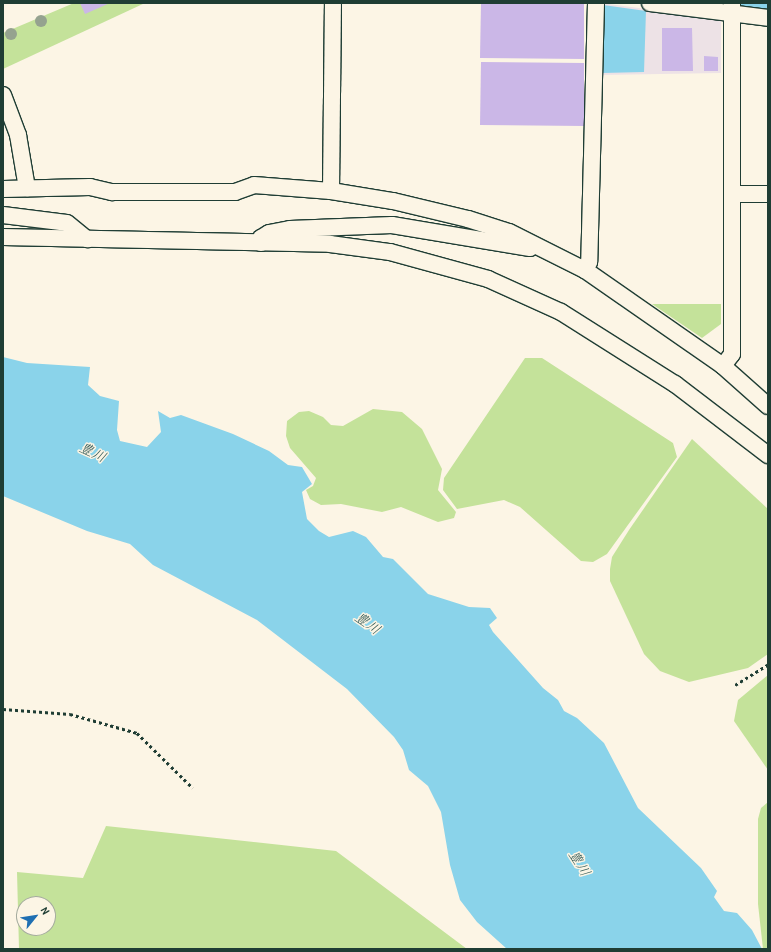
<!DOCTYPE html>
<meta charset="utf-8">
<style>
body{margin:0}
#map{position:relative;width:771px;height:952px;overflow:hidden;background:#fcf5e5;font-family:"Patrick Hand","Klee One",sans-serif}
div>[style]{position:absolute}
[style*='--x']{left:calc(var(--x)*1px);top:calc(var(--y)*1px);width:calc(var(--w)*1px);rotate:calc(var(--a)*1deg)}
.built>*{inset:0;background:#ede2e6}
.green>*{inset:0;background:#c4e29a}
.water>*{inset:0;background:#8ad3ea}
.canal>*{height:18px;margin:-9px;padding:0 9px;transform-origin:9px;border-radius:9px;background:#8ad3ea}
.building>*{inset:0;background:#cbb7e7}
.path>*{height:2.5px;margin-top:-1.25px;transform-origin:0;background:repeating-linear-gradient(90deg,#1f3d34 0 3px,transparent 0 6px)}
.roads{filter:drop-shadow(1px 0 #1f3d34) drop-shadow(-1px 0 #1f3d34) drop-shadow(0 1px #1f3d34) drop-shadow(0 -1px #1f3d34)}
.street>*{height:16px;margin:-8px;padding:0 8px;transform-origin:8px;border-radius:8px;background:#fcf5e5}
.trees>*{width:12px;height:12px;margin:-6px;border-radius:50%;background:#95a28f}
span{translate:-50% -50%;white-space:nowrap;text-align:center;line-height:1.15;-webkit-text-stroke:3px #fcf5e5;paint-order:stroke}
.water-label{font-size:14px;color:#345b58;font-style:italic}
.frame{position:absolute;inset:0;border:4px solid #1f3d34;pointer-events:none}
.north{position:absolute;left:16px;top:896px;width:40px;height:40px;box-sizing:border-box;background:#fcf5e5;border:1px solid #a4ab9e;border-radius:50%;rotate:60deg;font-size:11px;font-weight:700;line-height:16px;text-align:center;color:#1f3d34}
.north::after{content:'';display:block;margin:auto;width:14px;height:18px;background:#1f6fb2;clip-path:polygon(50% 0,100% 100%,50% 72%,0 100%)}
</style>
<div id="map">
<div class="built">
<div style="clip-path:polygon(601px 3px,721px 19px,721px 73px,600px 75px)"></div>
</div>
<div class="green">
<div style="clip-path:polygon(74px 3px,145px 3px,3px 69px,3px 33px)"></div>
<div style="clip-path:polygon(652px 304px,721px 304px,721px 324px,702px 338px)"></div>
<div style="clip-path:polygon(525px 358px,542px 358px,673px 443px,677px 457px,607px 554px,593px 562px,581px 561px,520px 507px,504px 500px,457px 509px,443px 490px,444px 478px)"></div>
<div style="clip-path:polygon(373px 409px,402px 412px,422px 429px,442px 469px,438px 490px,456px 512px,454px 518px,438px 522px,401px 507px,382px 512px,341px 504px,321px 505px,310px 499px,306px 490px,313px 486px,316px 478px,290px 448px,286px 436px,287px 421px,299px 412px,309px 411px,323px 417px,331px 425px,343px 426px)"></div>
<div style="clip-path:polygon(692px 439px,768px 509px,768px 654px,748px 668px,689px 682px,660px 671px,644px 654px,610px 581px,610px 569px,612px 557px,629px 530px)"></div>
<div style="clip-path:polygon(768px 675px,768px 770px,734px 721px,738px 700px)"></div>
<div style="clip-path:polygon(768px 802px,768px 949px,763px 949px,758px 904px,758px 819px,761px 808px)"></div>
<div style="clip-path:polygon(evenodd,106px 826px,336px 851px,467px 949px,19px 949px,17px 872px,83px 878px,106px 826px,24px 904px,48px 904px,48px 928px,24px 928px,24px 904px)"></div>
</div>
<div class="water">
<div style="clip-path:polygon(603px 5px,646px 11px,644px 72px,602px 73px)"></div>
<div style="clip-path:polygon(3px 357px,27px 363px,90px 367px,88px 385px,100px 396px,119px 401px,117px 430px,120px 441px,147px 447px,161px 432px,158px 411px,170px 418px,181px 415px,233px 434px,269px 451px,288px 465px,302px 467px,312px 484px,302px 492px,307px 519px,319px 531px,329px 537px,353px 531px,366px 537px,383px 557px,393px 559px,428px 594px,469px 607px,490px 608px,497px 618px,489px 625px,493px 632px,543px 688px,558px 700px,564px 711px,577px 718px,604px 743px,638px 808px,701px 868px,717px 891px,714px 897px,724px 911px,737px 913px,752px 930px,762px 949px,507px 949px,477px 922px,460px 900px,450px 865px,441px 812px,428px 786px,409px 770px,403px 750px,394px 737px,347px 689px,257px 620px,153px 565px,130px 544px,87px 531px,3px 496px)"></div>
</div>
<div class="canal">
<div style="--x:720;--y:3;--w:49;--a:8.3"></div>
</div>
<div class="building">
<div style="clip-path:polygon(80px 3px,110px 3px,85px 14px)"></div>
<div style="clip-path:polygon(481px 3px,584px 3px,584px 59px,480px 58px)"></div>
<div style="clip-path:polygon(662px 28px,692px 28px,693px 71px,662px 71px)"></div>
<div style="clip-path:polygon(704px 56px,718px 57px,718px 71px,704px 71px)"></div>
<div style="clip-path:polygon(481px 62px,584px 63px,584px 126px,480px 125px)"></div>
</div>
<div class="path">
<div style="--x:735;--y:685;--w:39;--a:-32"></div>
<div style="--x:3;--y:709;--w:67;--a:4.3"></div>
<div style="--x:70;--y:714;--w:70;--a:15.8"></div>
<div style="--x:137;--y:733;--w:78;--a:44.5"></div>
</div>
<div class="roads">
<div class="street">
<div style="--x:596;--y:3;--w:259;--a:91.5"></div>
<div style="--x:589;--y:262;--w:9;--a:117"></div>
<div style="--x:585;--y:270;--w:168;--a:34.8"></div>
<div style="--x:650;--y:3;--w:119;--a:7.2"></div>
<div style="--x:732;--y:3;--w:351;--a:90"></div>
<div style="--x:732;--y:354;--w:15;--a:127"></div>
<div style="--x:723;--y:366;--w:60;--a:41.6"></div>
<div style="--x:3;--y:95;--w:43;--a:69.4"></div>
<div style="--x:18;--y:135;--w:54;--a:80.4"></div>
<div style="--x:3;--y:189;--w:87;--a:-1.3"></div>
<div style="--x:90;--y:187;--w:23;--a:13"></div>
<div style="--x:112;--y:192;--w:123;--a:0"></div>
<div style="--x:235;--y:192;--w:20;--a:-20"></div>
<div style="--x:254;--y:185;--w:77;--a:4.5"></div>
<div style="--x:331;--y:191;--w:63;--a:9.2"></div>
<div style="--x:393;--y:201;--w:77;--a:13.5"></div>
<div style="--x:468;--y:219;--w:43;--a:17.6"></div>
<div style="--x:509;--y:232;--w:85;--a:26.6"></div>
<div style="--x:331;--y:191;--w:188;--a:-89.4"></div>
<div style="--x:734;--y:194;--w:34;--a:0"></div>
<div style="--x:3;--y:215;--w:64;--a:7.1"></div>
<div style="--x:67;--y:223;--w:26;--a:39"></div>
<div style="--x:3;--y:237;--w:327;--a:1.2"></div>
<div style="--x:330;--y:244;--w:61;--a:7.6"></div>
<div style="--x:390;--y:252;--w:102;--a:15.4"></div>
<div style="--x:488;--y:279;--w:80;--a:24.3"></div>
<div style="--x:561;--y:312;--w:135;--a:32.3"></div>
<div style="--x:675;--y:384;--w:117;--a:37.4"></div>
<div style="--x:261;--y:243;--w:5;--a:-90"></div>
<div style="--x:261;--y:238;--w:9;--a:-32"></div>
<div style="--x:269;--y:233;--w:21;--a:-11"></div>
<div style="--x:290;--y:229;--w:102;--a:-2.2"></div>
<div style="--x:392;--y:225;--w:140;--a:9.5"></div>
</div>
</div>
<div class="trees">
<div style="left:41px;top:21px"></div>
<div style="left:11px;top:34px"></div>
</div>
<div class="water-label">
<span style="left:93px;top:452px;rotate:26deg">豊川</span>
<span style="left:368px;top:623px;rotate:36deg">豊川</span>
<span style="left:580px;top:863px;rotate:59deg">豊川</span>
</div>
<div class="frame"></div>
<div class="north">N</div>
</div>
